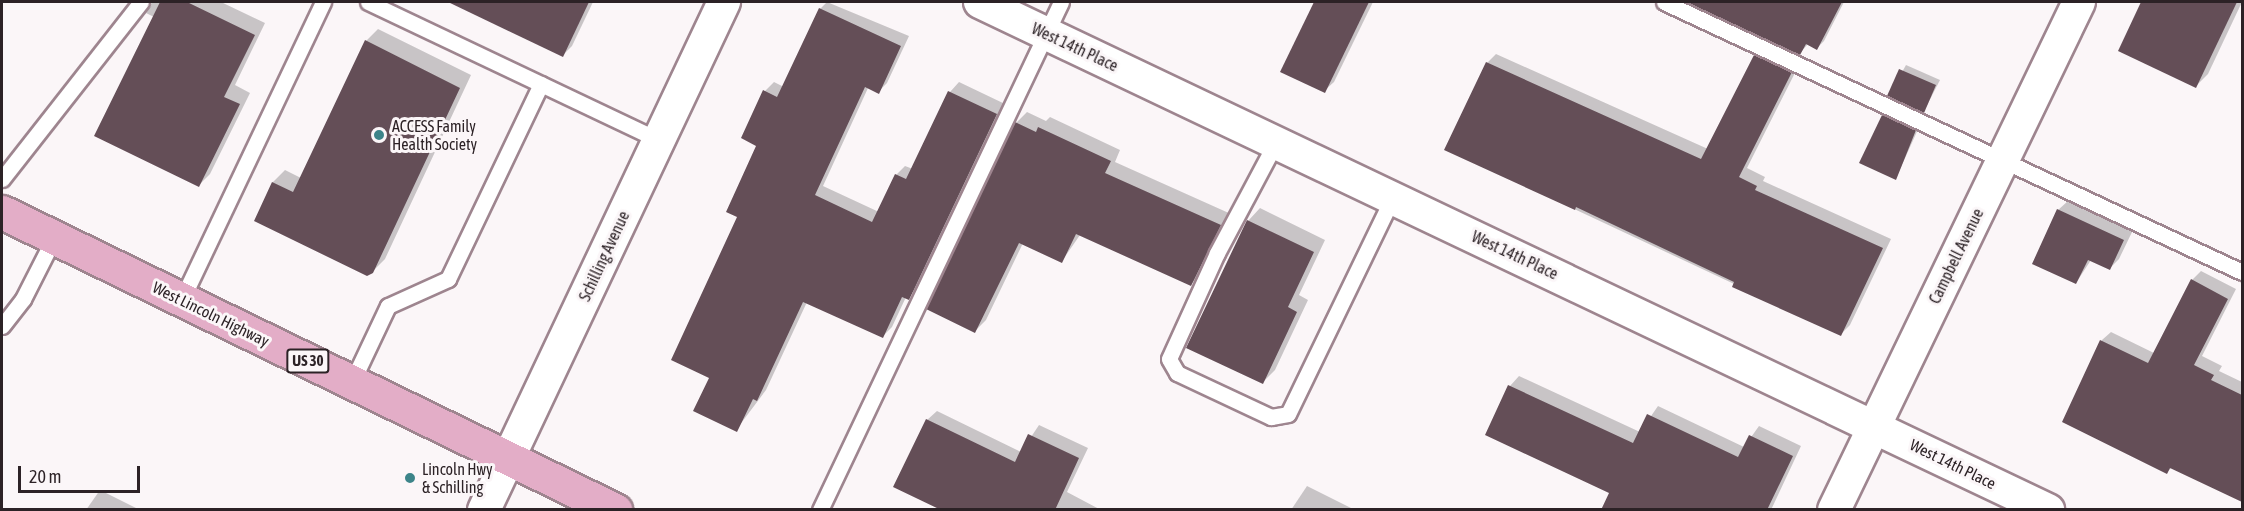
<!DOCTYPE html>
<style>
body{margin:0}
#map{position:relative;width:2244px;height:511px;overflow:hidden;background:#fbf6f8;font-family:"Asap Condensed",sans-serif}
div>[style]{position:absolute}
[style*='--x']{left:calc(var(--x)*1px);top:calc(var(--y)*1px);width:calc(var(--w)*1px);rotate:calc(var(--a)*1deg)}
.shadow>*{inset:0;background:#0003}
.building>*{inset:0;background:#644e57}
.roads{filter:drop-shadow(2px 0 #9e858f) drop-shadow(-2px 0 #9e858f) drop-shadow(0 2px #9e858f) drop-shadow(0 -2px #9e858f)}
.lane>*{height:15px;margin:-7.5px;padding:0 7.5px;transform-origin:7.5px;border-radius:7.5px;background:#fff}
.street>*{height:32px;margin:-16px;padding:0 16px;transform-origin:16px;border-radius:16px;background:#fff}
.primary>*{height:33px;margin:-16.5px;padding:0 16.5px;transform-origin:16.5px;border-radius:16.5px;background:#e3adc7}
.dots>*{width:16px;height:16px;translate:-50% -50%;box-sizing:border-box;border:3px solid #fbf6f8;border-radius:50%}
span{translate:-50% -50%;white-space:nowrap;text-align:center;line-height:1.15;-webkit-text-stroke:6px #fbf6f8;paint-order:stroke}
.shield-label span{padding:2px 4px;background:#fbf6f8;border:2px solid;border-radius:4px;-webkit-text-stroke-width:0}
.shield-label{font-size:15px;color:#2c2226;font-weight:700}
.street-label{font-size:16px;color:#2c2226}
.poi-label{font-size:16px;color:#2c2226}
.left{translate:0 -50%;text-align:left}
.frame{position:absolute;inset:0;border:3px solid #2c2226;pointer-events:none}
.scale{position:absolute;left:18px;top:466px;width:122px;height:27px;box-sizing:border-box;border:3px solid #2c2226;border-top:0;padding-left:8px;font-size:18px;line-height:21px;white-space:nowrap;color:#2c2226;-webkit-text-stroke:4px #fbf6f8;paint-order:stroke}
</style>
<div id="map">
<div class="shadow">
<div style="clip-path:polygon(152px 2px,221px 2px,265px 23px,235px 85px,250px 93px,210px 174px,199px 185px,154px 17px,146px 13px)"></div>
<div style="clip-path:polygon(470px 2px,593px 2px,572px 46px,563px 55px,467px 9px)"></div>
<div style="clip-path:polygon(827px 2px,909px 36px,887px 83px,878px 92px,868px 88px,823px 186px,879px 212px,896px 175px,905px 166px,913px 169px,950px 92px,959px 82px,1005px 104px,917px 289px,906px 297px,892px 327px,883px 336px,807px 302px,766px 390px,736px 430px,711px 377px,739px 216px,758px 145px,765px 91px,774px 82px,784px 87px,820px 9px)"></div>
<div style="clip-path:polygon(1316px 2px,1373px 2px,1334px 82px,1324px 91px,1282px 71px)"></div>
<div style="clip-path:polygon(1715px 2px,1844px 2px,1824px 41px,1817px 48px,1808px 44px,1800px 53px,1710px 11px)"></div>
<div style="clip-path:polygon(2143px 2px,2242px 2px,2208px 74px,2196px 86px,2120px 50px)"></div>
<div style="clip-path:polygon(378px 29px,471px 75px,385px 259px,372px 272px,256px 221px,273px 182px,285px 170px,301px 178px,366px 41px)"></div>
<div style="clip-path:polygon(1764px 46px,1800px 63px,1747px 168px,1765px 177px,1763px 181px,1891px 239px,1850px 325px,1841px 334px,1446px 149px,1487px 63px,1496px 54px,1708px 149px,1755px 56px)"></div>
<div style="clip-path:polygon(1906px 65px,1940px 80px,1924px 111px,1889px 95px)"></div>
<div style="clip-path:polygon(1888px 111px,1920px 125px,1896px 178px,1861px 162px)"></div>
<div style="clip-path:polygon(1027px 112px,1046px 121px,1050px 117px,1120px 150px,1115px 162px,1231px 214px,1202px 273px,1191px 284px,1080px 235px,1062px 261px,1023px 243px,986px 320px,975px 331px,1016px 123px)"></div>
<div style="clip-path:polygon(2068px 201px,2133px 230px,2119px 259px,2110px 268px,2091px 260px,2076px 283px,2058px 210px)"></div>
<div style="clip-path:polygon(1260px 208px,1325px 240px,1299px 295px,1308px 300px,1275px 370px,1263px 382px,1248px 221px)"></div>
<div style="clip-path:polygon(2201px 271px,2236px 289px,2202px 356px,2222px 366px,2219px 371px,2242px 382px,2242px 501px,2172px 467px,2167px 472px,2064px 421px,2102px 340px,2111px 332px,2154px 353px,2192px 280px)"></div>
<div style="clip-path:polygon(1519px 376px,1640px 432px,1658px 406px,1744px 447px,1759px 426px,1801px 446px,1771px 510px,1683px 510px,1611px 492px,1487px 434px,1510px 386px)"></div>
<div style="clip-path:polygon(937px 411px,1021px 452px,1039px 425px,1088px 448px,1067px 492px,1101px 510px,943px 510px,927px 420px)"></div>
<div style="clip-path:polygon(1307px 486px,1355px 510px,1291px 510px)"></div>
<div style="clip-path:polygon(100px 490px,140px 510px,86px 510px)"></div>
</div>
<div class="building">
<div style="clip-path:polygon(160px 2px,187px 2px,255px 35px,224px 97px,240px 104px,199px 187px,94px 136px)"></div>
<div style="clip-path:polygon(448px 2px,589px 2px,563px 57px)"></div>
<div style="clip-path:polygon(1314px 2px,1369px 2px,1325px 93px,1280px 72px)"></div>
<div style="clip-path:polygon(1686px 2px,1842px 2px,1817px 50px,1806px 44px,1800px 55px)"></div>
<div style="clip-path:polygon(2141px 2px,2237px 2px,2196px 88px,2118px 51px)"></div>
<div style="clip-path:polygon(819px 8px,901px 46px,879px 94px,865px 87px,815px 195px,872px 222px,895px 174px,906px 179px,948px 91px,997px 114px,909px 300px,902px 297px,883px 338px,803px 302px,757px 401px,753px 399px,737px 432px,693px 411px,709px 378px,671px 360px,737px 217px,726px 212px,756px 146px,741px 138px,763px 90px,777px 97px)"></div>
<div style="clip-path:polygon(365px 40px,460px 88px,373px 273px,367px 276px,254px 221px,272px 182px,293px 192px)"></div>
<div style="clip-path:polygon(1754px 55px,1792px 72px,1739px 177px,1757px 186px,1755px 190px,1883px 248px,1841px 336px,1732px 287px,1734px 282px,1576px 207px,1575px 210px,1444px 150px,1486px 62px,1701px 159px)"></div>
<div style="clip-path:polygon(1899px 69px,1936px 85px,1924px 113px,1887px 96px)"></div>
<div style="clip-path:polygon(1882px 115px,1916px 130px,1896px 180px,1859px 163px)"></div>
<div style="clip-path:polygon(1015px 122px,1036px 132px,1038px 127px,1111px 161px,1105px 173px,1221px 225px,1191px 286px,1076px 234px,1062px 263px,1019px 243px,975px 333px,926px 309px)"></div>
<div style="clip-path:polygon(2057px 209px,2124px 240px,2110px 270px,2088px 260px,2076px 284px,2032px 264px)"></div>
<div style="clip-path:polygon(1247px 220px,1314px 252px,1288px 307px,1297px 312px,1263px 384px,1186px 348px)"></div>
<div style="clip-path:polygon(2191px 279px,2228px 299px,2194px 365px,2214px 375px,2211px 380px,2242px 395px,2242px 502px,2170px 468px,2167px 474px,2062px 422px,2100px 340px,2148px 363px)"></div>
<div style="clip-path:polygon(1508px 385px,1633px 443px,1647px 414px,1738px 457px,1749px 435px,1793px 456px,1767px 510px,1601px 510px,1609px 493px,1485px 435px)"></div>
<div style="clip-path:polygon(926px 419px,1015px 462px,1028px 434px,1079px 458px,1055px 510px,941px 510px,893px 487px)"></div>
</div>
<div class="roads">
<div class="lane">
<div style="--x:368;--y:2;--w:322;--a:25.4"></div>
<div style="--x:1664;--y:2;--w:638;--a:25.04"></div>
<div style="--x:1276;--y:142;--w:126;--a:118"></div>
<div style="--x:1217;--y:253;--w:116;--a:114.4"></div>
<div style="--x:1169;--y:359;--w:16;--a:60"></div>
<div style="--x:1177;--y:373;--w:104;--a:25.1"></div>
<div style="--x:1271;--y:417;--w:17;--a:-10"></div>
<div style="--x:1288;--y:414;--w:241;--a:-64.2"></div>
<div style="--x:2;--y:179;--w:225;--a:-51.9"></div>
<div style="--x:182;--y:299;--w:329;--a:-64.6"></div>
<div style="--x:2;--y:326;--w:34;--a:-52"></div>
<div style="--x:23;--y:299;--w:68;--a:-63.1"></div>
<div style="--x:352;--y:382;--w:84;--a:-64.7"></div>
<div style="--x:388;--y:306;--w:66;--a:-24.2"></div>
<div style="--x:448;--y:279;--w:216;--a:-64.5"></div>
<div style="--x:820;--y:510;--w:562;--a:-64.62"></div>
</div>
<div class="street">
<div style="--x:980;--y:2;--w:1183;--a:25.44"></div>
<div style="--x:484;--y:510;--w:562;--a:-64.71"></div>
<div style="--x:1834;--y:510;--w:564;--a:-64.25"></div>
</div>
<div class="primary">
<div style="--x:2;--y:212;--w:682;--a:25.93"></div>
</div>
</div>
<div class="dots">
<div style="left:379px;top:135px;background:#3c8489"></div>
<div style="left:410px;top:478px;background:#3c8489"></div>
</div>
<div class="shield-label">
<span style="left:308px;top:361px">US 30</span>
</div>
<div class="street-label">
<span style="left:1075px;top:47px;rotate:25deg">West 14th Place</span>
<span style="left:1515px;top:255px;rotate:25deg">West 14th Place</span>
<span style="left:604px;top:256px;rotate:-65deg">Schilling Avenue</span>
<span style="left:1956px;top:256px;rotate:-64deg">Campbell Avenue</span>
<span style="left:211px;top:314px;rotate:26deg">West Lincoln Highway</span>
<span style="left:1953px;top:464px;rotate:26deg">West 14th Place</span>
</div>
<div class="poi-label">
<span class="left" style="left:392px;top:135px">ACCESS Family<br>Health Society</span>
<span class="left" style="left:422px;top:478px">Lincoln Hwy<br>&amp; Schilling</span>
</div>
<div class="frame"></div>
<div class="scale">20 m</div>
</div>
